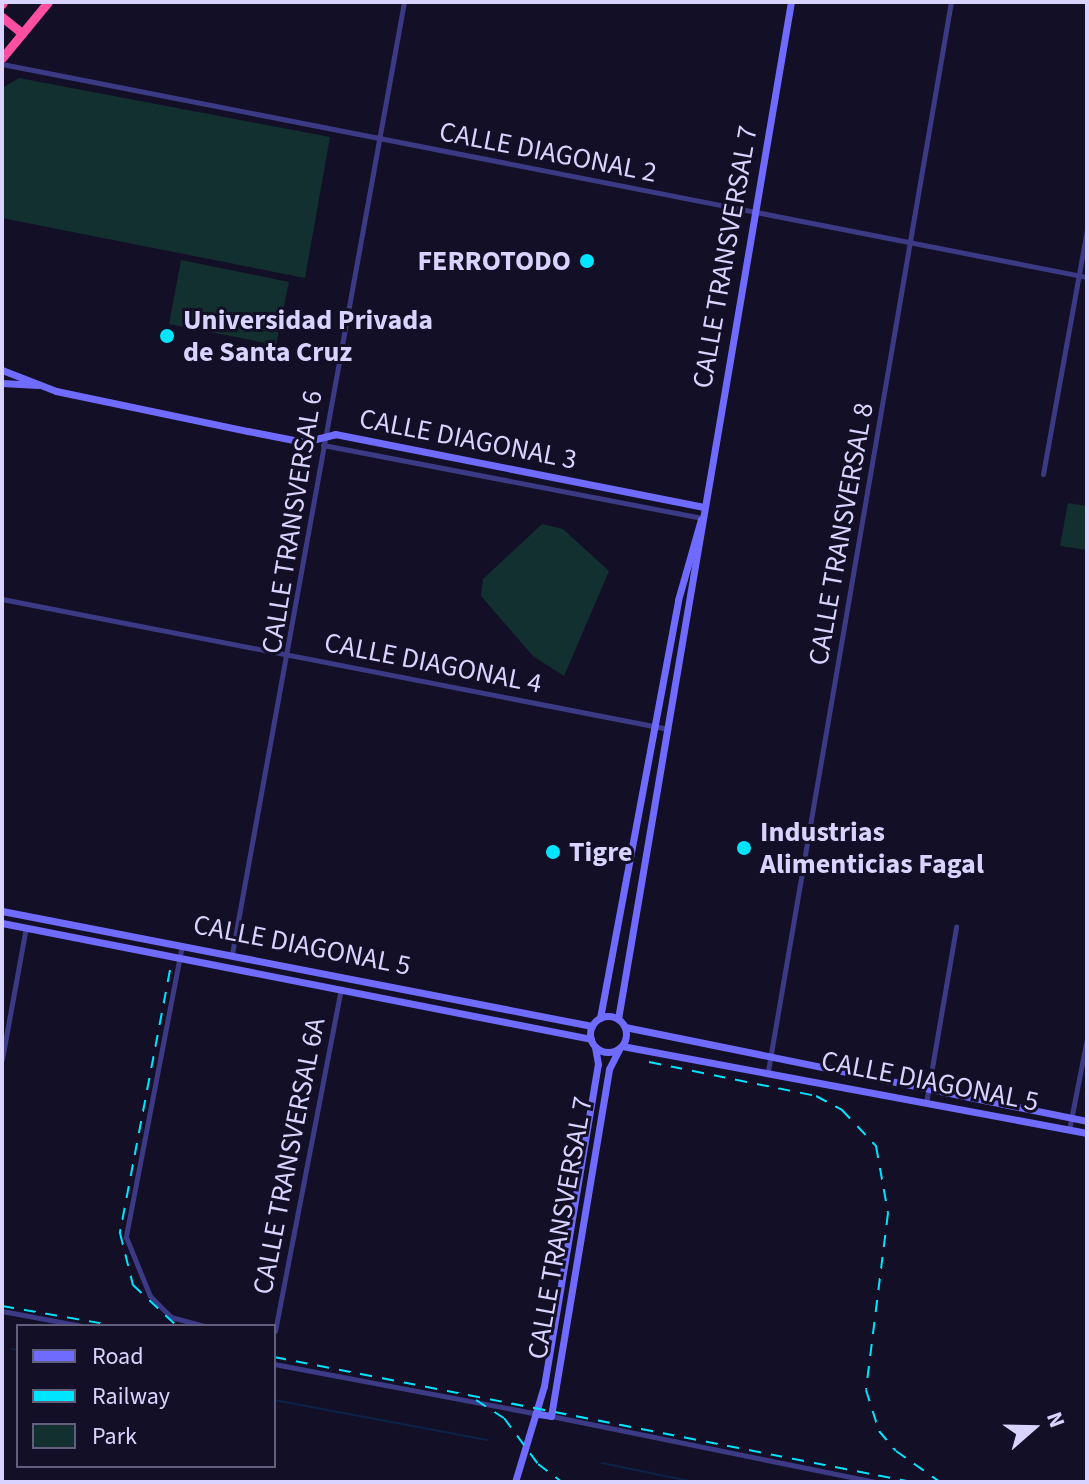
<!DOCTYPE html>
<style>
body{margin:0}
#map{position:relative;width:1089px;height:1484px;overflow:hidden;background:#130f26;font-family:"Source Sans 3",sans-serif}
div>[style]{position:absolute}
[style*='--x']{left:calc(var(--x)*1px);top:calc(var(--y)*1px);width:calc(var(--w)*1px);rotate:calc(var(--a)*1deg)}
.green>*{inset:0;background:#12302f}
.stream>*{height:2px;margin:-1px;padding:0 1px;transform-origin:1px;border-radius:1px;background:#0c2248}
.canal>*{height:7px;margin:-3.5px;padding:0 3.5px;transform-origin:3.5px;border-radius:3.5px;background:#0c2248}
.street>*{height:5px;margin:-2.5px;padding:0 2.5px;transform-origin:2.5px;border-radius:2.5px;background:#3d3a85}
.secondary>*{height:7px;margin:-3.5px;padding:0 3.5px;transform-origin:3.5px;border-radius:3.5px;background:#6f6bff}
.secondary>.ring{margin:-3.5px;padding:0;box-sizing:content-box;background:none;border:7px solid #6f6bff;border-radius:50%}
.highway>*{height:9px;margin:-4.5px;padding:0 4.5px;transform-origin:4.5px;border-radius:4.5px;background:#ff4fa3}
.rail>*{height:2px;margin-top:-1px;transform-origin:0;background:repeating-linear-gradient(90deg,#00e5ff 0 12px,transparent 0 22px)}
.dots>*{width:22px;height:22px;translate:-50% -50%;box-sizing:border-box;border:4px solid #130f26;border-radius:50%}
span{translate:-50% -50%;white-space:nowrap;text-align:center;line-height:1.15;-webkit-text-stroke:6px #130f26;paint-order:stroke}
.street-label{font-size:28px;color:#d9d4ff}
.poi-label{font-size:28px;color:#d9d4ff;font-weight:700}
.right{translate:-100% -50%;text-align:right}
.left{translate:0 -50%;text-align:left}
.frame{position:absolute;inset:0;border:4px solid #d9d4ff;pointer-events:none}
.legend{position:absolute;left:16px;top:1324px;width:260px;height:144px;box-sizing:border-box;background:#130f26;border:2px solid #625e7d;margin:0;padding:10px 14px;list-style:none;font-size:24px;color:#d9d4ff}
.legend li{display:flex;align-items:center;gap:16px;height:40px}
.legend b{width:40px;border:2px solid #625e7d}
.north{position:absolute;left:993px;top:1388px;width:80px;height:80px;-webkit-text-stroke:6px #130f26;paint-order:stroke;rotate:70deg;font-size:22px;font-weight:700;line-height:32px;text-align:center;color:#d9d4ff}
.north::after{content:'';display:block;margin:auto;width:28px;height:36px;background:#d9d4ff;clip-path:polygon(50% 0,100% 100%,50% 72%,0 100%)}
</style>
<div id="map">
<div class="green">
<div style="clip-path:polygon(19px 78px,330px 137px,305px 278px,2px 218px,2px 88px)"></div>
<div style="clip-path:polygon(181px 260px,289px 282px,276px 345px,169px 324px)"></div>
<div style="clip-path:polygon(1068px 503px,1087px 506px,1087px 550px,1060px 546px)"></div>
<div style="clip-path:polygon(542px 524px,563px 529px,609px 571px,564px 676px,533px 656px,481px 596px,483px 579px)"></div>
</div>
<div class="stream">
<div style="--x:12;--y:1349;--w:6;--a:9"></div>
<div style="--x:274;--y:1400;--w:217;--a:10.6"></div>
<div style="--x:602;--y:1463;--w:94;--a:11.7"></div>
</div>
<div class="canal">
<div style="--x:2;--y:25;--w:1;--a:-45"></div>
</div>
<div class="street">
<div style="--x:2;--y:64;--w:1106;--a:11.11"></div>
<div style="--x:323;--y:445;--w:385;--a:10.9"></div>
<div style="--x:1043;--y:474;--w:249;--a:-79.8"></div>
<div style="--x:2;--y:599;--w:679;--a:11.04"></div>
<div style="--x:182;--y:945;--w:297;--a:100.9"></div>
<div style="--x:126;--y:1237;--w:64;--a:67.9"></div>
<div style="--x:150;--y:1296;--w:30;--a:45"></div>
<div style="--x:171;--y:1317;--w:34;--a:15"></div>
<div style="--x:232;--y:954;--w:967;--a:-79.76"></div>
<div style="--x:2;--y:1059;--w:134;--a:-79.7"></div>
<div style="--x:768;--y:1071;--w:1085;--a:-80.29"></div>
<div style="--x:926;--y:1103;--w:179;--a:-80.3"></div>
<div style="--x:1069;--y:1130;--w:94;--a:-78.9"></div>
<div style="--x:2;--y:1311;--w:81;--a:10.6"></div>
<div style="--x:275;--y:1331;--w:348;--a:-79.1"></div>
<div style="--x:274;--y:1364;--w:269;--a:10.7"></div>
<div style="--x:551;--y:1416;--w:332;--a:11.5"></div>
</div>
<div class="secondary">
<div style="--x:2;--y:370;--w:58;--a:21.3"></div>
<div style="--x:56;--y:391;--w:196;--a:11.8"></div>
<div style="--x:248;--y:431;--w:57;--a:11.1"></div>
<div style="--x:304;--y:442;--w:32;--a:-14"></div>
<div style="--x:335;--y:434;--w:376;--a:11.2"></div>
<div style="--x:2;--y:383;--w:36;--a:3"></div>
<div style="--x:2;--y:911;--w:601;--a:11.03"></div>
<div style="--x:2;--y:923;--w:600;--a:11.14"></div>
<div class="ring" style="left:590px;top:1016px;width:29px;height:29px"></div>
<div style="--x:600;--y:1018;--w:425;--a:-79.4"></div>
<div style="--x:678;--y:600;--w:84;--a:-74.1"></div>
<div style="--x:618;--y:1019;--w:1032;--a:-80.35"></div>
<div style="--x:625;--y:1027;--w:471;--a:11.5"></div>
<div style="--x:622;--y:1046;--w:473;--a:10.6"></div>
<div style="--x:539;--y:1414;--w:12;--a:9"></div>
<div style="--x:551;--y:1416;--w:352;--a:-80.5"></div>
<div style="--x:609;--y:1069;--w:22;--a:-63"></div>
<div style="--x:515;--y:1482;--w:100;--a:-73.2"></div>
<div style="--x:544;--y:1386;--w:326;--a:-80.5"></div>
<div style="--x:598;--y:1064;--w:17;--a:-100"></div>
</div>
<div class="highway">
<div style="--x:2;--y:4;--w:2;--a:-63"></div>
<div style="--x:2;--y:17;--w:26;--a:39"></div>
<div style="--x:2;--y:58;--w:72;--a:-50.6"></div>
</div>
<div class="rail">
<div style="--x:170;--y:970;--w:268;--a:100.8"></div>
<div style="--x:120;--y:1233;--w:54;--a:76"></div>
<div style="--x:133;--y:1285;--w:60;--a:43"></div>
<div style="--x:649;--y:1062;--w:170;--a:11.5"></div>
<div style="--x:816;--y:1096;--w:30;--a:28"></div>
<div style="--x:842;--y:1110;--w:50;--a:46.6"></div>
<div style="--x:876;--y:1146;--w:68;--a:79.8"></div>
<div style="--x:888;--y:1213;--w:178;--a:97.1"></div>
<div style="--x:866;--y:1390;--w:43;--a:72.4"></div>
<div style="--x:879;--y:1431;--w:26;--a:50"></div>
<div style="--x:896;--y:1451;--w:54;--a:35.2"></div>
<div style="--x:2;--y:1306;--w:117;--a:9.9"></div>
<div style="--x:274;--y:1357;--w:650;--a:11.09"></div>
<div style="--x:476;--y:1400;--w:33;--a:33"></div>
<div style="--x:504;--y:1418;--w:57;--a:53.5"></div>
<div style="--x:538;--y:1464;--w:30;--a:37"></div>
</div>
<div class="dots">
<div style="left:587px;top:261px;background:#00e5ff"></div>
<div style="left:167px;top:336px;background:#00e5ff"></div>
<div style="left:744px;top:848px;background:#00e5ff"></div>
<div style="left:553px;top:852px;background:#00e5ff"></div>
</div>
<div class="street-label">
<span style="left:548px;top:152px;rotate:11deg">CALLE DIAGONAL 2</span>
<span style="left:725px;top:257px;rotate:-80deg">CALLE TRANSVERSAL 7</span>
<span style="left:468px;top:439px;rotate:11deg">CALLE DIAGONAL 3</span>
<span style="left:292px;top:522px;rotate:-81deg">CALLE TRANSVERSAL 6</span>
<span style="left:841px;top:534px;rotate:-80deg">CALLE TRANSVERSAL 8</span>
<span style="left:433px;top:663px;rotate:11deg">CALLE DIAGONAL 4</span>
<span style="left:302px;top:945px;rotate:11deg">CALLE DIAGONAL 5</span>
<span style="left:930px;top:1081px;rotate:11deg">CALLE DIAGONAL 5</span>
<span style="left:289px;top:1156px;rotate:-79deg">CALLE TRANSVERSAL 6A</span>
<span style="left:560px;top:1228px;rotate:-80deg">CALLE TRANSVERSAL 7</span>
</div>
<div class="poi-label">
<span class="right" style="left:571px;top:261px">FERROTODO</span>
<span class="left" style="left:183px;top:336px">Universidad Privada<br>de Santa Cruz</span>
<span class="left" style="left:760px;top:848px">Industrias<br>Alimenticias Fagal</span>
<span class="left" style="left:569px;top:852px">Tigre</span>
</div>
<div class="frame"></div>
<ul class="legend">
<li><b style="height:10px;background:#6f6bff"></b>Road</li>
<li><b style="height:10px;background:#00e5ff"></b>Railway</li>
<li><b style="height:22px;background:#12302f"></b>Park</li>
</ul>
<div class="north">N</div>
</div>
